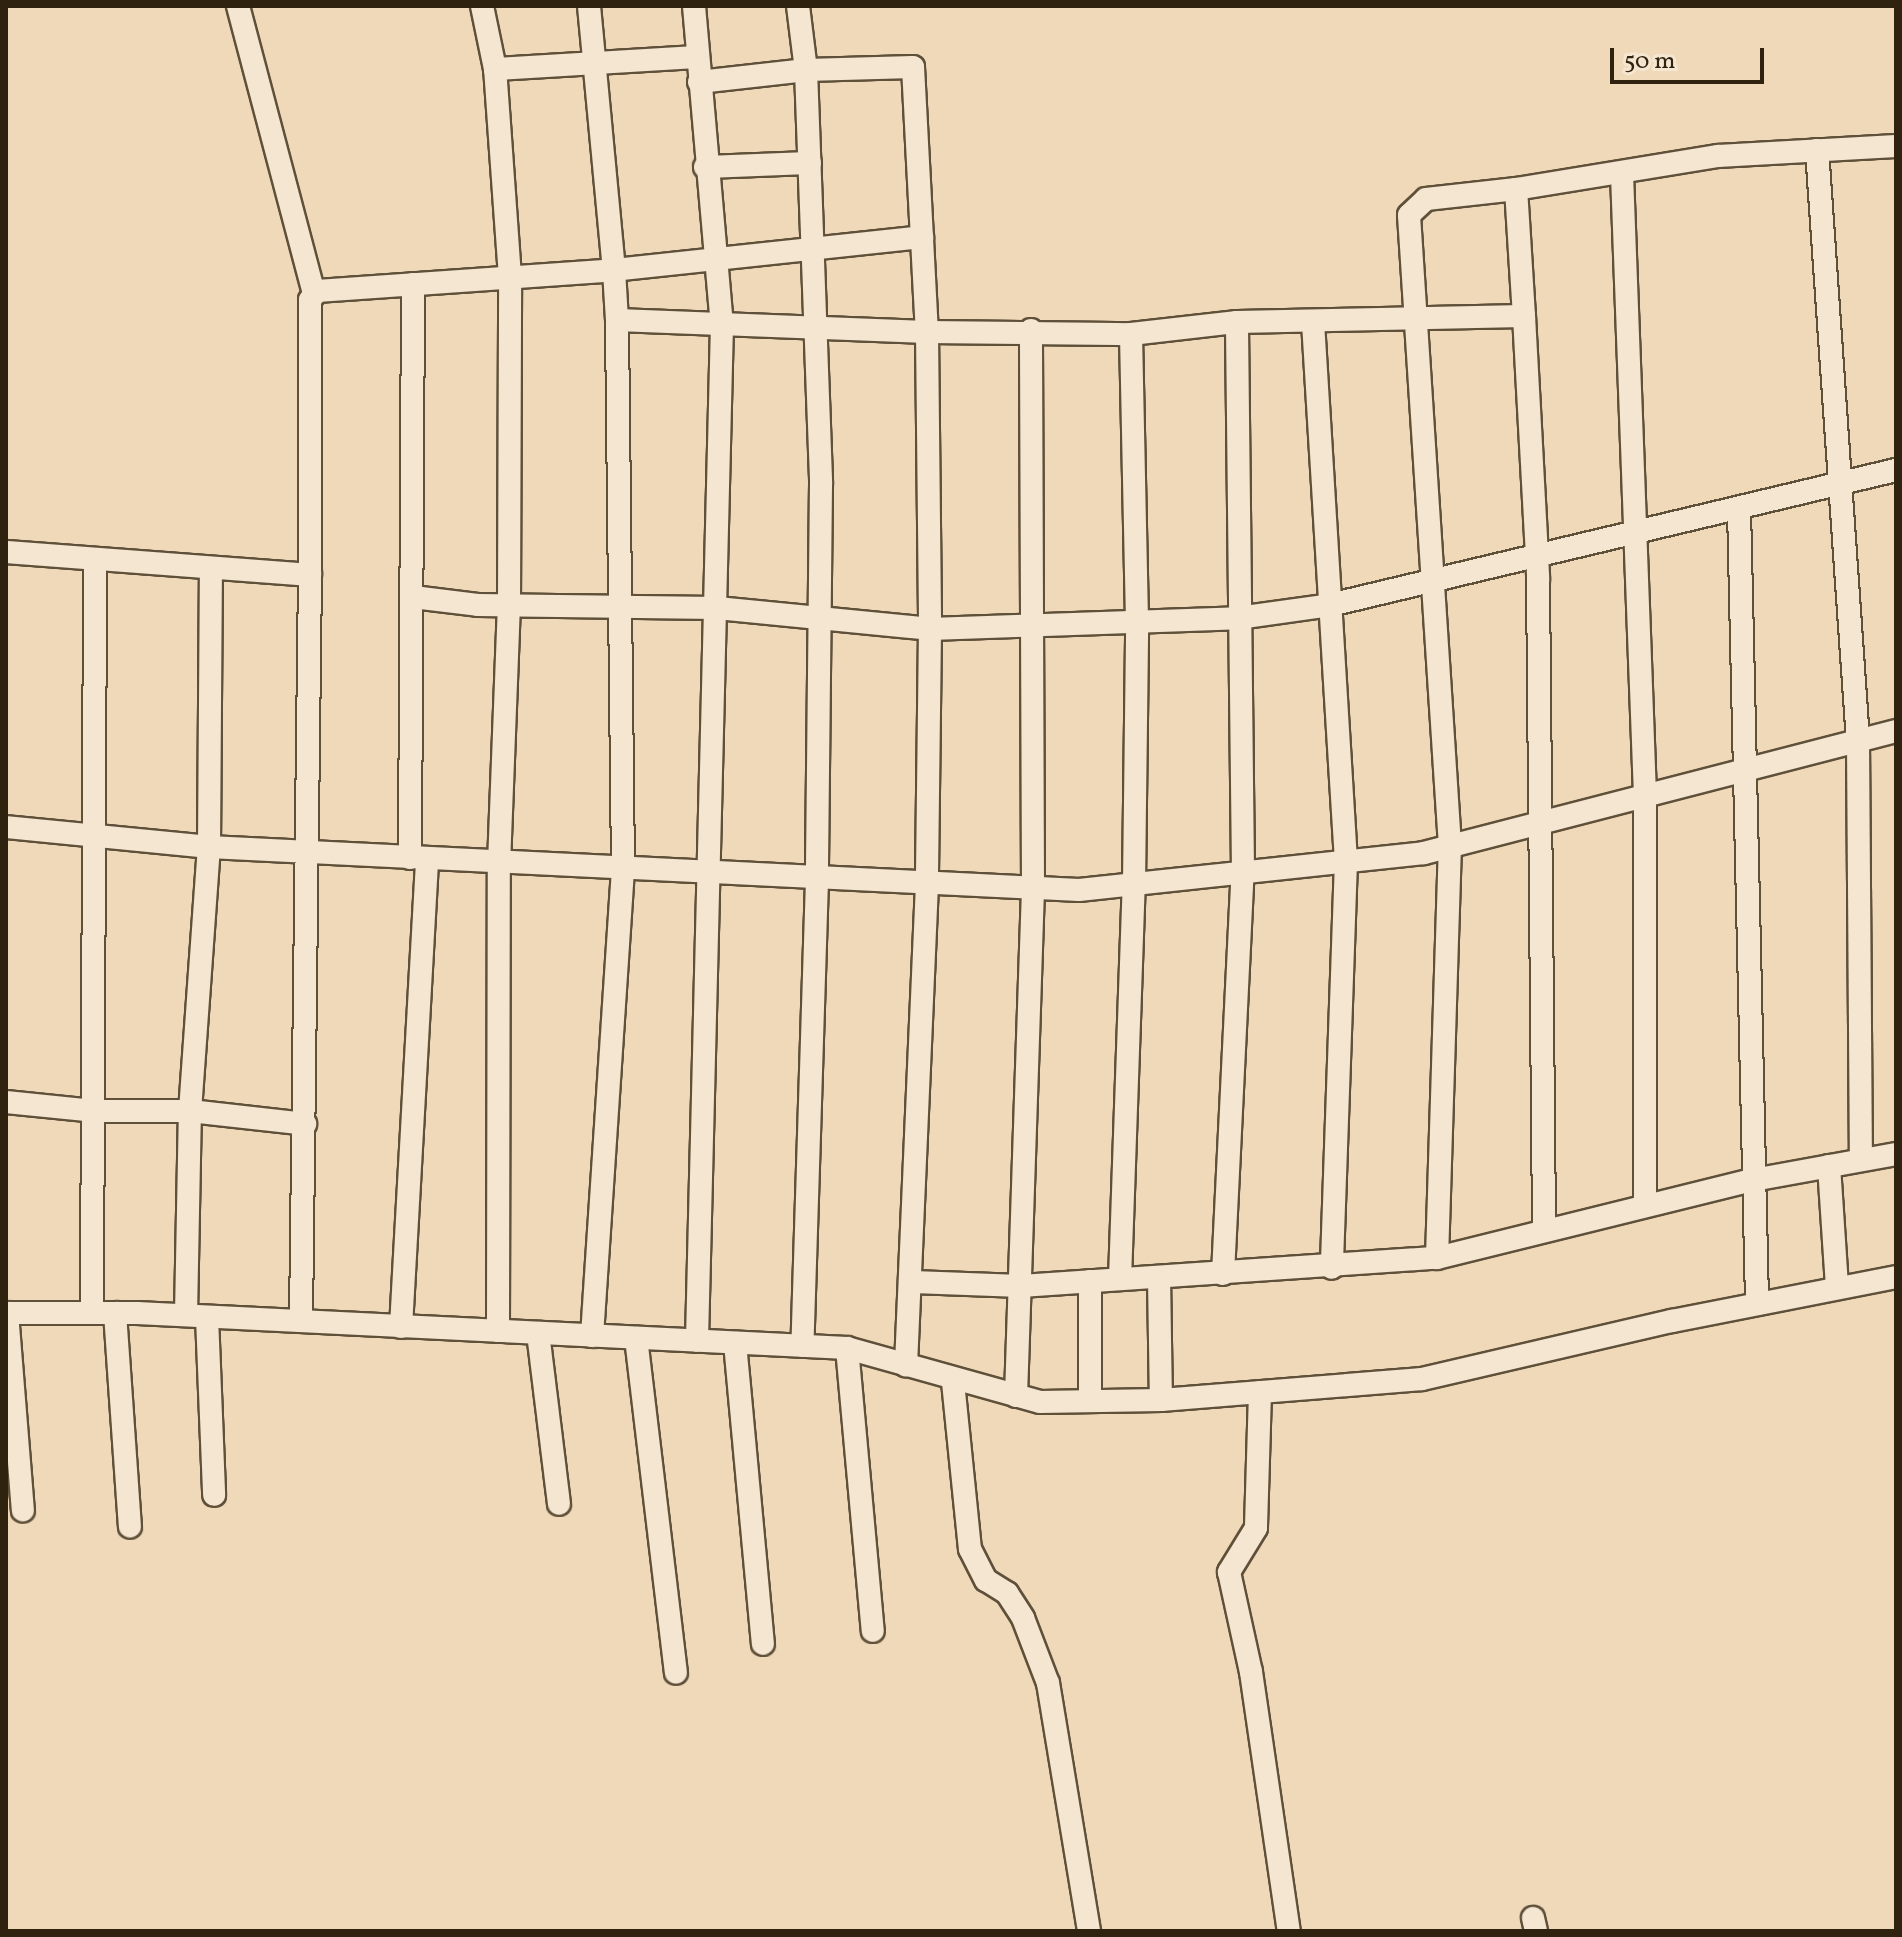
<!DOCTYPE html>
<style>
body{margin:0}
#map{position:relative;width:1902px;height:1937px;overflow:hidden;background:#f0d9b9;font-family:Vollkorn,serif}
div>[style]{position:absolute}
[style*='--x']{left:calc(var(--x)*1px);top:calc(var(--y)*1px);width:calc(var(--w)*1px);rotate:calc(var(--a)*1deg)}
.roads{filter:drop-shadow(2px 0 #5f503a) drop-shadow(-2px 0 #5f503a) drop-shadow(0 2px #5f503a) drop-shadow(0 -2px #5f503a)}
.street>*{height:22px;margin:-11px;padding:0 11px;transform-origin:11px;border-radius:11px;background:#f5e6d2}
span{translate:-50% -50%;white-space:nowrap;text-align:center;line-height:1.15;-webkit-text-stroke:7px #f5e6d2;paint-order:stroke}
.frame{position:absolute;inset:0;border:8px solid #2f220f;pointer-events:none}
.scale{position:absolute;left:1610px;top:48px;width:154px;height:36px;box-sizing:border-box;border:4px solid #2f220f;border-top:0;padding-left:10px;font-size:24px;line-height:28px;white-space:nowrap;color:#2f220f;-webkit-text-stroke:6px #f5e6d2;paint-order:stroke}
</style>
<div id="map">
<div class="roads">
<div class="street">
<div style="--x:238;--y:6;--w:297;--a:75.2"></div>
<div style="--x:482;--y:6;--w:64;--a:78.3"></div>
<div style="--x:589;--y:6;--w:265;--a:84.6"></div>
<div style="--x:614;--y:270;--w:310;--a:-6.1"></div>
<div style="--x:694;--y:6;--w:319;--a:85"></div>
<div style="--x:722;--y:324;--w:1017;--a:91.41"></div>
<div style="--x:798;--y:6;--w:64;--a:82.9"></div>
<div style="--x:806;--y:70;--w:414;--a:87.9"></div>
<div style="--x:821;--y:484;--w:396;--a:90.6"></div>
<div style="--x:817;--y:880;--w:466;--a:91.8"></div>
<div style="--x:699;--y:82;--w:108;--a:-6.4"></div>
<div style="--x:806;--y:70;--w:107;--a:-1.6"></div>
<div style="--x:913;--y:67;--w:265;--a:87"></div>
<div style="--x:927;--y:332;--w:297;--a:89.4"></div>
<div style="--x:930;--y:629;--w:255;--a:90.7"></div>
<div style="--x:927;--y:884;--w:482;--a:92.5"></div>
<div style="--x:1817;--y:150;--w:592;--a:86.03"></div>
<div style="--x:1858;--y:741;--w:417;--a:89.6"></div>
<div style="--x:705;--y:167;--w:105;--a:-2.2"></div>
<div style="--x:1622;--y:174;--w:622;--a:87.88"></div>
<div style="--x:1645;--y:796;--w:408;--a:90"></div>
<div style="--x:1524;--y:316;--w:262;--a:86.9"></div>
<div style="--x:1538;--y:578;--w:652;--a:89.47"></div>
<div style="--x:1313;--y:322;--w:540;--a:86.5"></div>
<div style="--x:1346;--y:861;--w:407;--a:92"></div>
<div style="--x:1739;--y:508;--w:796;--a:88.7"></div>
<div style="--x:6;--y:552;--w:305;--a:4.3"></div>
<div style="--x:310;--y:575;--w:275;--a:-90"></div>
<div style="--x:310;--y:300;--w:11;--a:-52"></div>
<div style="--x:317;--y:291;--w:298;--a:-4"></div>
<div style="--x:614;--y:270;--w:50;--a:86.6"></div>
<div style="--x:617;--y:320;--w:310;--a:2.2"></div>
<div style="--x:927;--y:332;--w:204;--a:0.6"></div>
<div style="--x:1131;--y:334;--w:107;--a:-6.5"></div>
<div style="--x:1237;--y:322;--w:287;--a:-1.2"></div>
<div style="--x:1524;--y:316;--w:127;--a:-93.6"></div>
<div style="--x:1516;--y:189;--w:205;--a:-9.3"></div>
<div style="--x:1718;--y:156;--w:178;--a:-3.2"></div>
<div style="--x:413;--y:597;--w:65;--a:7"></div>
<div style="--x:478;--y:605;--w:239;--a:0.7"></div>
<div style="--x:717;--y:608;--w:214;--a:5.6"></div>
<div style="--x:930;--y:629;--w:308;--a:-2"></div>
<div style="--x:1238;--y:618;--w:93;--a:-8"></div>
<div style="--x:1330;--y:605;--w:582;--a:-13.42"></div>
<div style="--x:6;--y:827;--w:204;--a:5.6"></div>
<div style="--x:209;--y:847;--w:871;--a:2.83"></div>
<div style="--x:1079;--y:890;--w:347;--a:-6.1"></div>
<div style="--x:1424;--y:853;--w:488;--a:-14.5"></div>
<div style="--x:410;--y:858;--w:574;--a:-89.7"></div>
<div style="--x:6;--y:1102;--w:88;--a:5.8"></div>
<div style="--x:94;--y:1111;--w:96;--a:0"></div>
<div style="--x:190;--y:1111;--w:116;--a:6.4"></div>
<div style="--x:1829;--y:1166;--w:122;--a:86.2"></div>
<div style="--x:1437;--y:1258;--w:412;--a:-88.2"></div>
<div style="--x:1450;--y:846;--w:632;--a:-93.72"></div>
<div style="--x:1409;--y:215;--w:23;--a:-43"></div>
<div style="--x:1426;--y:199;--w:91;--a:-6.3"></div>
<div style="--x:1223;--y:1274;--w:402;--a:-87.2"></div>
<div style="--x:1243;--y:872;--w:550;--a:-90.63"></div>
<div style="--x:1159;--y:1277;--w:123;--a:89.1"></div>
<div style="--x:1120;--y:1279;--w:395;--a:-88"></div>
<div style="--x:1134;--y:884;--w:263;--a:-89.3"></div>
<div style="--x:1137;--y:621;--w:287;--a:-91.2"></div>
<div style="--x:913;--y:1282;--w:108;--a:2.1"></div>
<div style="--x:1021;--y:1286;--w:417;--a:-3.9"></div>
<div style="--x:1437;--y:1258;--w:325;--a:-13.9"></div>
<div style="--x:1753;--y:1180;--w:145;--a:-10.3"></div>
<div style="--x:6;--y:1313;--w:131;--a:0"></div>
<div style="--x:137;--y:1313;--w:711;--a:2.82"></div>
<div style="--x:847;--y:1348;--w:200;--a:15.6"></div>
<div style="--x:1040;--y:1402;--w:121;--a:-0.9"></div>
<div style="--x:1161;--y:1400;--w:262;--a:-4.6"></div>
<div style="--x:1422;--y:1379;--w:257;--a:-13.1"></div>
<div style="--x:1672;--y:1321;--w:228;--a:-11.1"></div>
<div style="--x:7;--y:1313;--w:198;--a:85.4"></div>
<div style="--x:92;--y:1313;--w:753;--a:-89.77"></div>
<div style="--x:115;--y:1313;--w:214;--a:86"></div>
<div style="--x:186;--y:1315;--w:204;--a:-88.9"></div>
<div style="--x:190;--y:1111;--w:265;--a:-85.9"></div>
<div style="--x:209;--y:847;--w:279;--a:-89.6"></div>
<div style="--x:207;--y:1317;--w:178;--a:87.7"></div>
<div style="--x:301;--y:1321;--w:746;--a:-89.31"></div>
<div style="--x:401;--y:1327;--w:468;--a:-86.8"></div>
<div style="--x:498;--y:1331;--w:467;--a:-89.9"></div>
<div style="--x:499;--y:864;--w:258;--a:-87.8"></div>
<div style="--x:509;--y:606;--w:329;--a:-89.8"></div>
<div style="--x:510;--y:277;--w:209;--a:-94.1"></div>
<div style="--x:495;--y:69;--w:203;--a:-3.4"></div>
<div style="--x:538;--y:1333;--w:172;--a:83"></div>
<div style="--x:592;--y:1336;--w:467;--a:-86.2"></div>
<div style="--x:623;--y:870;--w:550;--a:-90.63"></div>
<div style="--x:636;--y:1338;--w:337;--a:83.2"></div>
<div style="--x:735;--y:1343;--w:302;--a:84.7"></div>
<div style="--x:847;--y:1348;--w:284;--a:84.8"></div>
<div style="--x:953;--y:1382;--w:168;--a:84.2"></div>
<div style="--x:970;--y:1549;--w:35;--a:63"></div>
<div style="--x:986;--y:1580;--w:25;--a:32"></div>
<div style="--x:1007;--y:1593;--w:30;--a:57"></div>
<div style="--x:1023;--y:1618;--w:70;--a:69"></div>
<div style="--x:1048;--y:1683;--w:251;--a:80.6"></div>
<div style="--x:1260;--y:1392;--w:136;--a:91.7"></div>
<div style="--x:1256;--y:1528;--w:52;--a:121.5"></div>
<div style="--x:1229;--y:1572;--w:102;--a:77.6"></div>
<div style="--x:1251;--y:1672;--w:262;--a:81.7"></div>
<div style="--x:1016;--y:1396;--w:508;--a:-88.08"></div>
<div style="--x:1033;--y:888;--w:558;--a:-90.21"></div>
<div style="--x:1090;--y:1401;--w:120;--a:-90"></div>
<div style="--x:1533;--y:1918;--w:13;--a:77"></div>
</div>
</div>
<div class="frame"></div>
<div class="scale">50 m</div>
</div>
